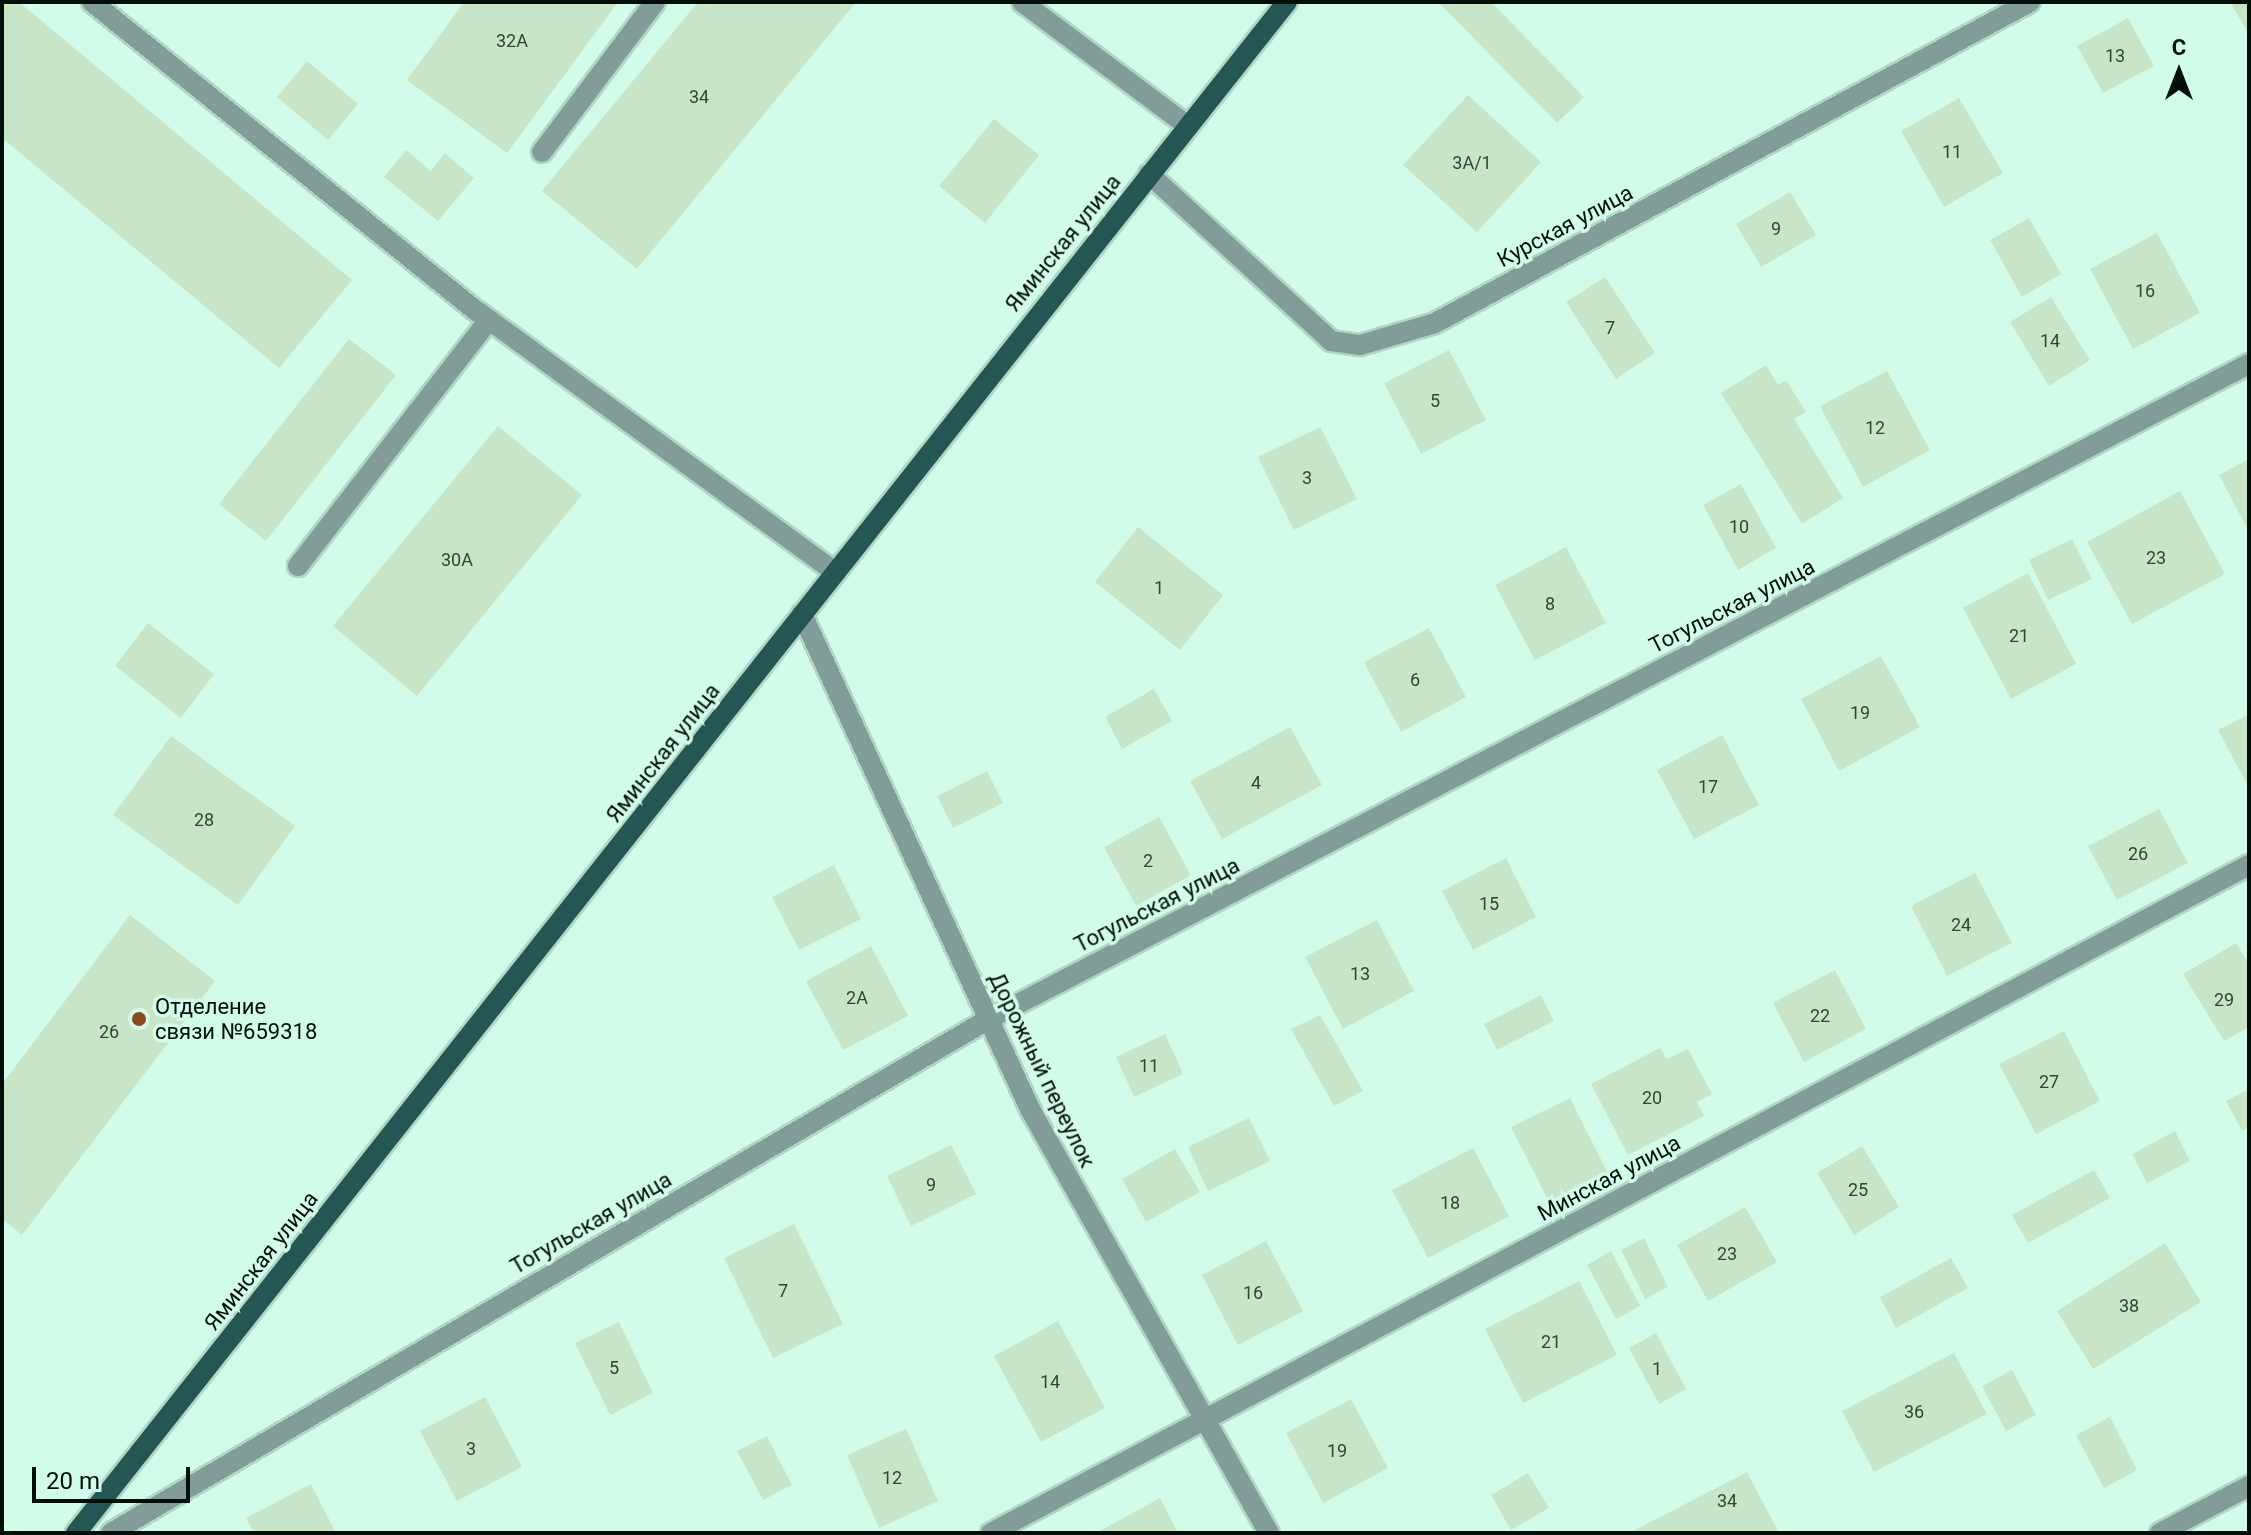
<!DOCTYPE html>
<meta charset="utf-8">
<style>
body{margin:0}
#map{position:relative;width:2251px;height:1535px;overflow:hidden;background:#d2fcea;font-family:Roboto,sans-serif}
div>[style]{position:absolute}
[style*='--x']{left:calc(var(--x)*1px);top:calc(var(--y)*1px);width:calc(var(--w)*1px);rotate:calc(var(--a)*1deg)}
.building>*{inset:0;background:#c9e5c7}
.roads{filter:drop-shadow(2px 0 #b1d6c6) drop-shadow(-2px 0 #b1d6c6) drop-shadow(0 2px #b1d6c6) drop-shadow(0 -2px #b1d6c6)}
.service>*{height:20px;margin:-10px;padding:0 10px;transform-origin:10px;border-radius:10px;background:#829c9a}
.minor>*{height:20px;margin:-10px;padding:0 10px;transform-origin:10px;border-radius:10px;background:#829c9a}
.primary>*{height:20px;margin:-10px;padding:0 10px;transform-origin:10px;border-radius:10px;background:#245653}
.dots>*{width:22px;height:22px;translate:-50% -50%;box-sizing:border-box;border:4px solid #d2fcea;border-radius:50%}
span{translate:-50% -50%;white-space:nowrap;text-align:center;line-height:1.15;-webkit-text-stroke:7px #d2fcea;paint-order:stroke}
.number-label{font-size:18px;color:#344438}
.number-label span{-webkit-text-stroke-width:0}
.street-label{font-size:22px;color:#020e09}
.poi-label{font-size:22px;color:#020e09}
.left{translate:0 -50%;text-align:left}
.frame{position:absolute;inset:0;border:4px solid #020e09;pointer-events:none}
.north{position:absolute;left:2139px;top:32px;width:80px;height:80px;-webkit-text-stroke:6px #d2fcea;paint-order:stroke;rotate:0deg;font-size:22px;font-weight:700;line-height:32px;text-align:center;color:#020e09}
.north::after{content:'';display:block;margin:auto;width:28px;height:36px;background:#020e09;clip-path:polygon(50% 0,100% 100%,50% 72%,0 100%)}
.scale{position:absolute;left:32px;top:1467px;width:158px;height:36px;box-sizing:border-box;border:4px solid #020e09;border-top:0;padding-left:10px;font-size:24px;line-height:28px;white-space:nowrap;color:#020e09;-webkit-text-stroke:6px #d2fcea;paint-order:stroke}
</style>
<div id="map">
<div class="building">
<div style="clip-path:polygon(2px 2px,19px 2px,352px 280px,279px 368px,2px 138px)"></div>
<div style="clip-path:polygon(464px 2px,618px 2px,507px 153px,407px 80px)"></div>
<div style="clip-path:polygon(698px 2px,856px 2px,637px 269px,542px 191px)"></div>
<div style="clip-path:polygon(1491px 2px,1584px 97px,1557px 123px,1440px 4px)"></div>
<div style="clip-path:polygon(2230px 2px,2249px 2px,2249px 35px)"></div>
<div style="clip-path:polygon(2128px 18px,2154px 66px,2103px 93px,2077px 46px)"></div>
<div style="clip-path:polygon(307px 61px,358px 104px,328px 140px,277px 97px)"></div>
<div style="clip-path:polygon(1468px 95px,1541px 162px,1477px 232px,1403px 165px)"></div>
<div style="clip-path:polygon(1959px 98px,2003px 173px,1944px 207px,1901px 131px)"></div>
<div style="clip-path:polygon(994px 119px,1039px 155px,985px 223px,939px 186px)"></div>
<div style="clip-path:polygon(406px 150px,431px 171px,445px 153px,474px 178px,438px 221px,384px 177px)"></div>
<div style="clip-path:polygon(1790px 192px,1816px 235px,1761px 267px,1736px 224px)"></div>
<div style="clip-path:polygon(2029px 218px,2061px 274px,2022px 297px,1990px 240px)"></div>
<div style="clip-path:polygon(2157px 233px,2200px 313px,2133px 349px,2090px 269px)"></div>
<div style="clip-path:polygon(1605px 277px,1655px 353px,1616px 379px,1566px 302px)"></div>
<div style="clip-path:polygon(2051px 297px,2090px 360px,2049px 386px,2010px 322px)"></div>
<div style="clip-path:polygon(349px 339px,396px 375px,266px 541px,219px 504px)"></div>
<div style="clip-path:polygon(1449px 350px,1486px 420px,1421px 454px,1384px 383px)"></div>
<div style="clip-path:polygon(1766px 365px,1778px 385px,1786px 380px,1806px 412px,1794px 419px,1843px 498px,1802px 524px,1721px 393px)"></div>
<div style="clip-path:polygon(1887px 371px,1930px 450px,1863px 487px,1820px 406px)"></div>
<div style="clip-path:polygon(498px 426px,582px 495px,417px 696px,333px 626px)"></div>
<div style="clip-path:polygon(1320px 427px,1357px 499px,1294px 530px,1258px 457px)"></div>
<div style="clip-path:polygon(2249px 459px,2249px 532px,2219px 475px)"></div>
<div style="clip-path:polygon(1741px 484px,1776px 548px,1738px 570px,1703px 505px)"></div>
<div style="clip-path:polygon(2180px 491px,2225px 574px,2132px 624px,2087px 542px)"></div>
<div style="clip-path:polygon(1138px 527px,1223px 595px,1180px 650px,1095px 582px)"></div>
<div style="clip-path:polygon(2072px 539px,2092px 579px,2048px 600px,2029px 560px)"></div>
<div style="clip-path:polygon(1566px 547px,1606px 623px,1535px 660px,1495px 585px)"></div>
<div style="clip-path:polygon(2028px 573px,2076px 664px,2011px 699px,1963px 608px)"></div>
<div style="clip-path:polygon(148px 623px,214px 674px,181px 718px,115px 666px)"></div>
<div style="clip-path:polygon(1429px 628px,1466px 697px,1401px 732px,1364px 662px)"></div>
<div style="clip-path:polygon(1881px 656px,1920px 727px,1839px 771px,1801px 699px)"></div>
<div style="clip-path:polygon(1154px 689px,1172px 721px,1122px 749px,1105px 717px)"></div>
<div style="clip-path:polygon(2249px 714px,2249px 788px,2218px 730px)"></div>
<div style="clip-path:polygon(1290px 727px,1322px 785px,1222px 839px,1190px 781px)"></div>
<div style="clip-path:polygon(1722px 735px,1759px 805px,1694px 839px,1657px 770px)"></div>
<div style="clip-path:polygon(171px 736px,295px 826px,238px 905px,113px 815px)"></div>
<div style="clip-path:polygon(987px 771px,1003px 803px,953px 828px,937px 796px)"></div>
<div style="clip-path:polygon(2159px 809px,2188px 863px,2117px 900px,2088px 846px)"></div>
<div style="clip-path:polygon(1159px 817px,1191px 875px,1136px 906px,1104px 847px)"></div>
<div style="clip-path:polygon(1506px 858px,1536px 917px,1473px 950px,1442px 891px)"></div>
<div style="clip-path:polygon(834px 865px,861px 919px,799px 950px,772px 897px)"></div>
<div style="clip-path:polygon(1975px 873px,2012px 943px,1947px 976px,1911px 906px)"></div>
<div style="clip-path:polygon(130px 915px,215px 981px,22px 1235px,2px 1219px,2px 1084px)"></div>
<div style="clip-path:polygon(1377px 920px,1414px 991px,1343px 1029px,1305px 957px)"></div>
<div style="clip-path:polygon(2236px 943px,2249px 964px,2249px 1027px,2224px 1041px,2183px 974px)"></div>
<div style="clip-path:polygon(871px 946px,908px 1016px,843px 1050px,806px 981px)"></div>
<div style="clip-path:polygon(1835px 970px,1866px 1029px,1804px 1062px,1773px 1003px)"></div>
<div style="clip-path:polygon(1541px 995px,1554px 1021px,1497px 1050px,1484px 1024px)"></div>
<div style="clip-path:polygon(1320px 1015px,1363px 1091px,1334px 1106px,1291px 1029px)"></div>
<div style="clip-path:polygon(2064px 1031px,2100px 1101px,2036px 1134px,1999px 1064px)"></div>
<div style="clip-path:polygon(1165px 1034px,1183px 1074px,1134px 1097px,1116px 1057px)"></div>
<div style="clip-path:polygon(1660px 1048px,1667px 1059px,1688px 1049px,1712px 1094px,1697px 1102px,1704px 1116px,1628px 1155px,1591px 1084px)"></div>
<div style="clip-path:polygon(2249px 1089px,2249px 1127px,2242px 1131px,2226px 1101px)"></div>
<div style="clip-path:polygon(1570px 1098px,1610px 1177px,1551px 1206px,1511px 1127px)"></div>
<div style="clip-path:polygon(1249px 1118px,1270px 1161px,1208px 1191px,1188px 1147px)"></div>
<div style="clip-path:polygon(2175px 1131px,2190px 1161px,2147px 1183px,2132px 1154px)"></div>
<div style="clip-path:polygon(951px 1145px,976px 1194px,911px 1226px,887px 1176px)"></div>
<div style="clip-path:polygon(1862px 1146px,1899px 1207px,1854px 1235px,1817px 1173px)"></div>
<div style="clip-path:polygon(1473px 1148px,1509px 1216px,1428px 1258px,1392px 1190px)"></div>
<div style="clip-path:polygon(1175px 1149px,1200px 1192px,1146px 1222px,1122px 1179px)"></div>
<div style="clip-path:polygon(2094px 1170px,2110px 1198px,2028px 1243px,2012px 1215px)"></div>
<div style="clip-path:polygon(1745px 1207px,1777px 1262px,1708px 1301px,1677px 1245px)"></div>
<div style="clip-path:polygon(794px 1224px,843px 1324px,773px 1358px,724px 1258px)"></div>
<div style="clip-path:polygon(1644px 1238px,1668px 1287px,1645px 1299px,1621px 1250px)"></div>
<div style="clip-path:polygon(1266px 1241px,1303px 1311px,1238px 1345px,1202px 1275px)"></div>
<div style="clip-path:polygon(2165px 1243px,2201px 1302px,2093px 1369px,2057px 1311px)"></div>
<div style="clip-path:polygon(1611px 1251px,1640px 1306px,1616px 1319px,1587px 1265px)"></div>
<div style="clip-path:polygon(1951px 1258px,1968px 1288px,1896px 1328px,1880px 1297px)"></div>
<div style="clip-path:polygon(1579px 1281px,1617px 1355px,1523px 1403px,1485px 1329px)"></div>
<div style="clip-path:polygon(1058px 1321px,1105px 1408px,1041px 1442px,994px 1356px)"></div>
<div style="clip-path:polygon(619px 1322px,653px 1393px,610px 1415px,575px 1343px)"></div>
<div style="clip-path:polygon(1656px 1333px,1686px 1389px,1659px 1404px,1629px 1348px)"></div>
<div style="clip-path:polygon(1954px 1353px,1987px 1414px,1874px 1472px,1842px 1411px)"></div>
<div style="clip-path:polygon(2012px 1370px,2036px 1415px,2006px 1431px,1982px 1386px)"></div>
<div style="clip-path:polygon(485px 1397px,522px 1467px,457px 1501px,420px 1431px)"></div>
<div style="clip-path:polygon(1351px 1399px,1388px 1468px,1323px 1503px,1286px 1433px)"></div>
<div style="clip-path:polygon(2110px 1417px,2137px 1470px,2104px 1488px,2076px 1435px)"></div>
<div style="clip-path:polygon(906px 1429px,938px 1501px,879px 1528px,847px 1455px)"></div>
<div style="clip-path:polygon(767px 1436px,792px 1485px,763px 1500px,737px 1451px)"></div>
<div style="clip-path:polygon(1747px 1472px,1779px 1533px,1636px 1533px,1635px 1530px)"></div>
<div style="clip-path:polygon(1528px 1473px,1549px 1508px,1511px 1530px,1491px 1495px)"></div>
<div style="clip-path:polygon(311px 1484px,336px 1533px,254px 1533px,246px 1518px)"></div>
<div style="clip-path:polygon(1160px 1498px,1178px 1533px,1096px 1533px)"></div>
</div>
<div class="roads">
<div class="service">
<div style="--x:92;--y:2;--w:494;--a:38.8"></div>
<div style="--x:477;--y:311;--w:443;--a:36.1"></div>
<div style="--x:1022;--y:2;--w:207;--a:36.8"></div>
<div style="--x:542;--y:152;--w:188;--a:-53"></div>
<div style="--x:298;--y:566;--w:311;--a:-52.2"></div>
</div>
<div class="minor">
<div style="--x:1149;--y:174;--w:247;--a:42.5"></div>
<div style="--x:1331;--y:341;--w:29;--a:8"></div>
<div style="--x:1360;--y:345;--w:78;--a:-16.3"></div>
<div style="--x:1435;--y:323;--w:676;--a:-28.35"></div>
<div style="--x:802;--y:614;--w:545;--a:65.27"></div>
<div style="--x:1030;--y:1109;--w:487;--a:60.6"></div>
<div style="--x:111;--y:1533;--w:1017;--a:-30.35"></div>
<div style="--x:989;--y:1019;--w:1420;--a:-27.47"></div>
<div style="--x:991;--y:1533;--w:1424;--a:-27.97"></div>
<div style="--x:2160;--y:1533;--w:101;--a:-27.8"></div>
</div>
<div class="primary">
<div style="--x:76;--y:1533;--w:1952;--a:-51.66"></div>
</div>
</div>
<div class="dots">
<div style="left:139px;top:1019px;background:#8d481e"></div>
</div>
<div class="number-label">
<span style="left:512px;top:41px">32А</span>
<span style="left:2115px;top:56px">13</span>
<span style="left:699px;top:97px">34</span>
<span style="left:1952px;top:152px">11</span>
<span style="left:1472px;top:163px">3А/1</span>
<span style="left:1776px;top:229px">9</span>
<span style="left:2145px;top:291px">16</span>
<span style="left:1610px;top:328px">7</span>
<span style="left:2050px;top:341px">14</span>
<span style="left:1435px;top:401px">5</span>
<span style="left:1875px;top:428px">12</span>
<span style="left:1307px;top:478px">3</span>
<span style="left:1739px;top:527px">10</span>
<span style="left:2156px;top:558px">23</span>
<span style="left:457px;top:560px">30А</span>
<span style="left:1159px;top:588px">1</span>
<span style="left:1550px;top:604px">8</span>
<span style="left:2019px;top:636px">21</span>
<span style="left:1415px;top:680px">6</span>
<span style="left:1860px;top:713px">19</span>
<span style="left:1256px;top:783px">4</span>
<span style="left:1708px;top:787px">17</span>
<span style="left:204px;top:820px">28</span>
<span style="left:2138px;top:854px">26</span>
<span style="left:1148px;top:861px">2</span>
<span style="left:1489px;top:904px">15</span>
<span style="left:1961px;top:925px">24</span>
<span style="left:1360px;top:974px">13</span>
<span style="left:857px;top:998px">2А</span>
<span style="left:2224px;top:1000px">29</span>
<span style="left:1820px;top:1016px">22</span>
<span style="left:109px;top:1032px">26</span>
<span style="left:1149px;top:1066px">11</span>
<span style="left:2049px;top:1082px">27</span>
<span style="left:1652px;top:1098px">20</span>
<span style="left:931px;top:1185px">9</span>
<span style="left:1858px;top:1190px">25</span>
<span style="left:1450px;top:1203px">18</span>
<span style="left:1727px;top:1254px">23</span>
<span style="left:783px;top:1291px">7</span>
<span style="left:1253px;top:1293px">16</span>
<span style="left:2129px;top:1306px">38</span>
<span style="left:1551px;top:1342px">21</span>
<span style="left:614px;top:1368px">5</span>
<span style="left:1657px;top:1369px">1</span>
<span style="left:1050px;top:1382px">14</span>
<span style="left:1914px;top:1412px">36</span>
<span style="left:471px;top:1449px">3</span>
<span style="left:1337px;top:1451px">19</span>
<span style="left:892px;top:1478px">12</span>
<span style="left:1727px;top:1501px">34</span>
</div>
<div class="street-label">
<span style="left:1565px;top:226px;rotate:-28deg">Курская улица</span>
<span style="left:1063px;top:243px;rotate:-51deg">Яминская улица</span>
<span style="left:1732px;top:606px;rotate:-27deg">Тогульская улица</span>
<span style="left:663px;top:753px;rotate:-52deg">Яминская улица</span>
<span style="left:1157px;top:905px;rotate:-27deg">Тогульская улица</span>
<span style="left:1042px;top:1070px;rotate:64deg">Дорожный переулок</span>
<span style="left:1609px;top:1178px;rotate:-28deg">Минская улица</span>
<span style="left:591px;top:1223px;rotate:-30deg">Тогульская улица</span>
<span style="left:261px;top:1261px;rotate:-52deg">Яминская улица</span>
</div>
<div class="poi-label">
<span class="left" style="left:155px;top:1019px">Отделение<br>связи №659318</span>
</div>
<div class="frame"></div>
<div class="north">С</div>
<div class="scale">20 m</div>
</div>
